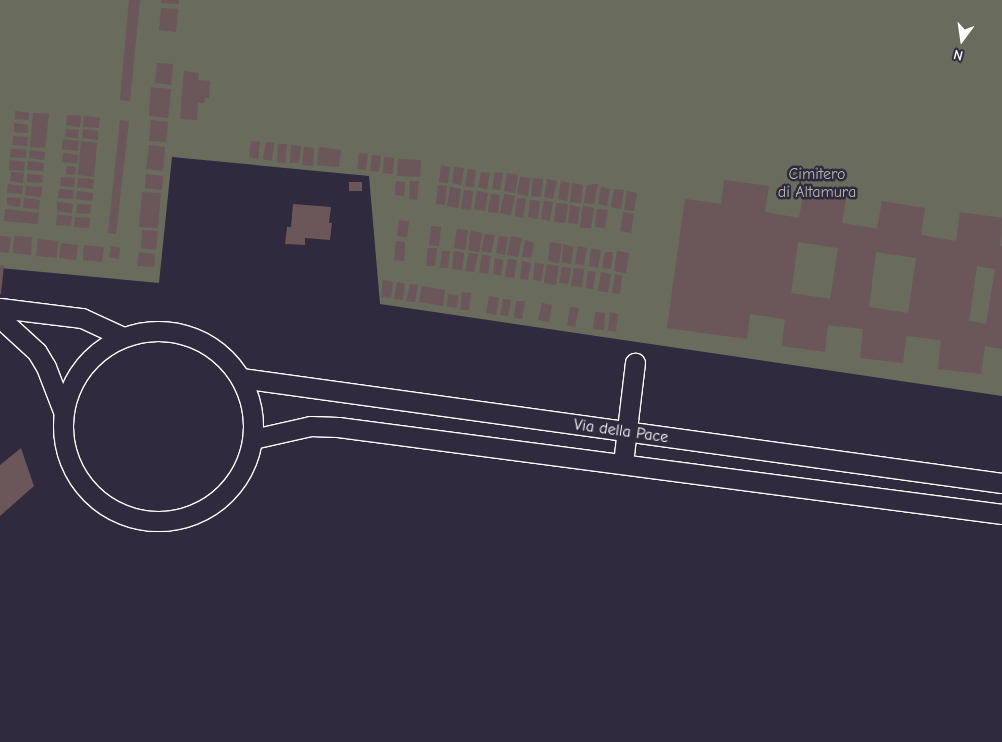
<!DOCTYPE html>
<style>
body{margin:0}
#map{position:relative;width:1002px;height:742px;overflow:hidden;background:#2f2a3d;font-family:"Comic Neue",sans-serif}
div>[style]{position:absolute}
[style*='--x']{left:calc(var(--x)*1px);top:calc(var(--y)*1px);width:calc(var(--w)*1px);rotate:calc(var(--a)*1deg)}
.green>*{inset:0;background:#696b5d}
.building>*{inset:0;background:#6b5659}
.roads{filter:drop-shadow(1px 0 #fff) drop-shadow(-1px 0 #fff) drop-shadow(0 1px #fff) drop-shadow(0 -1px #fff)}
.minor>*{height:19px;margin:-9.5px;padding:0 9.5px;transform-origin:9.5px;border-radius:9.5px;background:#2f2a3d}
.minor>.ring{margin:-9.5px;padding:0;box-sizing:content-box;background:none;border:19px solid #2f2a3d;border-radius:50%}
span{translate:-50% -50%;white-space:nowrap;text-align:center;line-height:1.15;-webkit-text-stroke:5px #2f2a3d;paint-order:stroke}
.park-label{font-size:16px;color:#b4b5ae}
.street-label{font-size:16px;color:#fff}
.north{position:absolute;left:937px;top:15px;width:50px;height:50px;-webkit-text-stroke:4px #2f2a3d;paint-order:stroke;rotate:194deg;font-size:14px;font-weight:700;line-height:20px;text-align:center;color:#fff}
.north::after{content:'';display:block;margin:auto;width:18px;height:22px;background:#fff;clip-path:polygon(50% 0,100% 100%,50% 72%,0 100%)}
</style>
<div id="map">
<div class="green">
<div style="clip-path:polygon(0 0,1002px 0,1002px 396px,380px 304px,369px 176px,172px 157px,159px 283px,0 268px)"></div>
</div>
<div class="building">
<div style="clip-path:polygon(129px 0,140px 0,130px 101px,120px 100px)"></div>
<div style="clip-path:polygon(161px 0,179px 0,179px 4px,161px 3px)"></div>
<div style="clip-path:polygon(161px 8px,178px 9px,176px 32px,159px 30px)"></div>
<div style="clip-path:polygon(157px 63px,173px 64px,171px 85px,155px 83px)"></div>
<div style="clip-path:polygon(184px 71px,199px 73px,198px 80px,210px 81px,209px 98px,205px 98px,204px 103px,198px 103px,197px 120px,180px 119px)"></div>
<div style="clip-path:polygon(151px 87px,171px 89px,168px 118px,149px 116px)"></div>
<div style="clip-path:polygon(15px 111px,29px 113px,28px 120px,15px 119px)"></div>
<div style="clip-path:polygon(33px 113px,49px 114px,45px 148px,30px 147px)"></div>
<div style="clip-path:polygon(67px 115px,81px 116px,80px 127px,66px 125px)"></div>
<div style="clip-path:polygon(84px 116px,100px 118px,99px 128px,83px 127px)"></div>
<div style="clip-path:polygon(120px 120px,129px 121px,116px 234px,108px 233px)"></div>
<div style="clip-path:polygon(151px 120px,168px 122px,166px 142px,149px 141px)"></div>
<div style="clip-path:polygon(14px 123px,28px 125px,28px 133px,14px 132px)"></div>
<div style="clip-path:polygon(66px 129px,79px 130px,78px 138px,65px 137px)"></div>
<div style="clip-path:polygon(83px 129px,98px 131px,98px 140px,82px 138px)"></div>
<div style="clip-path:polygon(13px 136px,28px 137px,27px 146px,12px 145px)"></div>
<div style="clip-path:polygon(63px 139px,79px 141px,78px 151px,62px 149px)"></div>
<div style="clip-path:polygon(81px 141px,97px 143px,94px 177px,78px 175px)"></div>
<div style="clip-path:polygon(251px 141px,260px 142px,258px 159px,249px 157px)"></div>
<div style="clip-path:polygon(266px 142px,274px 143px,272px 161px,263px 159px)"></div>
<div style="clip-path:polygon(278px 144px,287px 144px,285px 163px,277px 162px)"></div>
<div style="clip-path:polygon(149px 145px,165px 147px,163px 171px,146px 169px)"></div>
<div style="clip-path:polygon(291px 145px,301px 146px,299px 163px,290px 163px)"></div>
<div style="clip-path:polygon(304px 147px,314px 148px,313px 166px,302px 165px)"></div>
<div style="clip-path:polygon(319px 147px,341px 150px,339px 167px,317px 165px)"></div>
<div style="clip-path:polygon(11px 149px,26px 150px,26px 158px,10px 157px)"></div>
<div style="clip-path:polygon(30px 150px,45px 152px,44px 160px,29px 158px)"></div>
<div style="clip-path:polygon(63px 153px,78px 155px,77px 163px,62px 162px)"></div>
<div style="clip-path:polygon(359px 153px,368px 154px,366px 170px,357px 169px)"></div>
<div style="clip-path:polygon(372px 155px,381px 156px,379px 172px,370px 171px)"></div>
<div style="clip-path:polygon(384px 157px,394px 158px,393px 174px,383px 173px)"></div>
<div style="clip-path:polygon(398px 159px,421px 160px,420px 177px,397px 176px)"></div>
<div style="clip-path:polygon(10px 160px,25px 162px,24px 171px,9px 170px)"></div>
<div style="clip-path:polygon(28px 161px,44px 163px,43px 171px,27px 170px)"></div>
<div style="clip-path:polygon(441px 165px,450px 167px,448px 183px,439px 182px)"></div>
<div style="clip-path:polygon(67px 166px,76px 167px,75px 175px,66px 174px)"></div>
<div style="clip-path:polygon(454px 167px,464px 168px,461px 185px,452px 183px)"></div>
<div style="clip-path:polygon(468px 169px,476px 170px,474px 187px,465px 186px)"></div>
<div style="clip-path:polygon(11px 172px,24px 173px,23px 183px,10px 181px)"></div>
<div style="clip-path:polygon(481px 172px,490px 173px,487px 189px,478px 187px)"></div>
<div style="clip-path:polygon(495px 172px,503px 173px,500px 190px,492px 189px)"></div>
<div style="clip-path:polygon(507px 173px,518px 175px,515px 193px,504px 191px)"></div>
<div style="clip-path:polygon(27px 174px,43px 175px,42px 183px,27px 182px)"></div>
<div style="clip-path:polygon(146px 174px,163px 176px,162px 190px,145px 188px)"></div>
<div style="clip-path:polygon(61px 177px,75px 178px,74px 187px,60px 186px)"></div>
<div style="clip-path:polygon(520px 177px,530px 178px,528px 196px,517px 194px)"></div>
<div style="clip-path:polygon(78px 178px,94px 179px,93px 189px,77px 187px)"></div>
<div style="clip-path:polygon(533px 178px,543px 179px,541px 197px,531px 196px)"></div>
<div style="clip-path:polygon(547px 179px,557px 181px,553px 199px,544px 197px)"></div>
<div style="clip-path:polygon(evenodd,724px 180px,769px 186px,765px 212px,799px 218px,804px 190px,846px 198px,842px 223px,877px 229px,882px 201px,925px 208px,921px 235px,956px 241px,960px 212px,1002px 218px,1000px 246px,1002px 246px,1002px 349px,985px 346px,981px 374px,938px 369px,941px 340px,906px 336px,903px 363px,860px 358px,863px 329px,828px 325px,825px 352px,782px 346px,785px 319px,750px 314px,747px 339px,667px 328px,685px 199px,721px 204px,724px 180px,798px 242px,838px 248px,830px 299px,791px 293px,798px 242px,724px 180px,876px 252px,916px 258px,908px 313px,869px 307px,876px 252px,724px 180px,977px 266px,995px 269px,986px 324px,969px 321px,977px 266px)"></div>
<div style="clip-path:polygon(396px 181px,405px 182px,404px 196px,395px 195px)"></div>
<div style="clip-path:polygon(410px 181px,419px 181px,417px 200px,409px 199px)"></div>
<div style="clip-path:polygon(561px 181px,570px 183px,567px 201px,558px 199px)"></div>
<div style="clip-path:polygon(349px 182px,362px 182px,362px 191px,349px 191px)"></div>
<div style="clip-path:polygon(572px 183px,583px 185px,581px 203px,570px 202px)"></div>
<div style="clip-path:polygon(8px 184px,23px 186px,22px 194px,7px 193px)"></div>
<div style="clip-path:polygon(598px 184px,594px 204px,584px 203px,587px 185px)"></div>
<div style="clip-path:polygon(438px 185px,447px 186px,445px 205px,436px 204px)"></div>
<div style="clip-path:polygon(26px 186px,42px 187px,41px 197px,25px 195px)"></div>
<div style="clip-path:polygon(450px 187px,461px 189px,458px 208px,447px 206px)"></div>
<div style="clip-path:polygon(601px 187px,610px 189px,607px 206px,598px 204px)"></div>
<div style="clip-path:polygon(59px 189px,74px 190px,73px 199px,58px 198px)"></div>
<div style="clip-path:polygon(614px 189px,624px 190px,621px 209px,611px 207px)"></div>
<div style="clip-path:polygon(464px 190px,473px 191px,471px 210px,461px 209px)"></div>
<div style="clip-path:polygon(77px 191px,93px 193px,92px 201px,76px 199px)"></div>
<div style="clip-path:polygon(477px 191px,488px 193px,485px 211px,474px 209px)"></div>
<div style="clip-path:polygon(627px 191px,637px 193px,634px 211px,624px 210px)"></div>
<div style="clip-path:polygon(142px 192px,161px 193px,158px 228px,139px 227px)"></div>
<div style="clip-path:polygon(491px 194px,500px 195px,498px 213px,488px 212px)"></div>
<div style="clip-path:polygon(504px 194px,515px 196px,511px 215px,500px 213px)"></div>
<div style="clip-path:polygon(7px 197px,21px 198px,20px 207px,7px 205px)"></div>
<div style="clip-path:polygon(24px 198px,40px 200px,39px 209px,23px 208px)"></div>
<div style="clip-path:polygon(517px 198px,526px 199px,523px 218px,515px 216px)"></div>
<div style="clip-path:polygon(530px 200px,540px 201px,538px 219px,528px 217px)"></div>
<div style="clip-path:polygon(544px 201px,553px 202px,550px 221px,541px 219px)"></div>
<div style="clip-path:polygon(57px 202px,73px 204px,72px 213px,57px 211px)"></div>
<div style="clip-path:polygon(556px 203px,568px 204px,565px 223px,554px 222px)"></div>
<div style="clip-path:polygon(77px 204px,91px 205px,90px 214px,76px 213px)"></div>
<div style="clip-path:polygon(293px 204px,331px 207px,329px 223px,332px 223px,330px 240px,305px 238px,305px 245px,285px 244px,287px 227px,291px 227px)"></div>
<div style="clip-path:polygon(570px 205px,580px 207px,577px 224px,568px 223px)"></div>
<div style="clip-path:polygon(583px 206px,594px 208px,591px 228px,580px 228px)"></div>
<div style="clip-path:polygon(5px 209px,39px 213px,38px 224px,4px 221px)"></div>
<div style="clip-path:polygon(597px 209px,608px 210px,605px 228px,595px 227px)"></div>
<div style="clip-path:polygon(623px 212px,634px 214px,631px 233px,620px 231px)"></div>
<div style="clip-path:polygon(57px 215px,72px 216px,71px 226px,56px 225px)"></div>
<div style="clip-path:polygon(75px 217px,90px 218px,89px 228px,74px 227px)"></div>
<div style="clip-path:polygon(399px 220px,409px 221px,407px 237px,397px 236px)"></div>
<div style="clip-path:polygon(431px 226px,441px 227px,439px 246px,429px 245px)"></div>
<div style="clip-path:polygon(457px 229px,468px 230px,465px 250px,454px 248px)"></div>
<div style="clip-path:polygon(142px 230px,158px 231px,156px 250px,141px 248px)"></div>
<div style="clip-path:polygon(471px 231px,482px 233px,479px 252px,468px 250px)"></div>
<div style="clip-path:polygon(485px 234px,495px 235px,491px 253px,481px 251px)"></div>
<div style="clip-path:polygon(0 236px,11px 237px,9px 253px,0 252px)"></div>
<div style="clip-path:polygon(14px 236px,32px 237px,31px 255px,13px 253px)"></div>
<div style="clip-path:polygon(499px 236px,508px 237px,505px 255px,496px 253px)"></div>
<div style="clip-path:polygon(511px 236px,522px 238px,518px 257px,507px 255px)"></div>
<div style="clip-path:polygon(38px 239px,58px 241px,57px 258px,36px 256px)"></div>
<div style="clip-path:polygon(525px 240px,534px 243px,531px 258px,522px 257px)"></div>
<div style="clip-path:polygon(396px 241px,405px 242px,404px 261px,394px 260px)"></div>
<div style="clip-path:polygon(550px 242px,562px 244px,559px 263px,548px 261px)"></div>
<div style="clip-path:polygon(61px 243px,78px 245px,76px 260px,59px 258px)"></div>
<div style="clip-path:polygon(563px 244px,573px 247px,571px 264px,562px 262px)"></div>
<div style="clip-path:polygon(84px 245px,104px 247px,102px 262px,83px 260px)"></div>
<div style="clip-path:polygon(111px 246px,120px 248px,119px 259px,109px 257px)"></div>
<div style="clip-path:polygon(578px 246px,587px 248px,584px 265px,575px 264px)"></div>
<div style="clip-path:polygon(428px 248px,437px 248px,435px 266px,426px 266px)"></div>
<div style="clip-path:polygon(591px 249px,601px 250px,598px 268px,589px 266px)"></div>
<div style="clip-path:polygon(442px 251px,450px 251px,448px 268px,440px 268px)"></div>
<div style="clip-path:polygon(454px 251px,464px 253px,462px 270px,452px 269px)"></div>
<div style="clip-path:polygon(617px 251px,629px 253px,626px 273px,614px 271px)"></div>
<div style="clip-path:polygon(139px 252px,155px 254px,154px 267px,137px 266px)"></div>
<div style="clip-path:polygon(605px 252px,613px 252px,611px 269px,602px 268px)"></div>
<div style="clip-path:polygon(469px 253px,478px 254px,474px 272px,465px 271px)"></div>
<div style="clip-path:polygon(482px 255px,491px 256px,488px 274px,479px 273px)"></div>
<div style="clip-path:polygon(495px 258px,503px 260px,501px 276px,493px 274px)"></div>
<div style="clip-path:polygon(508px 259px,517px 260px,514px 278px,505px 277px)"></div>
<div style="clip-path:polygon(522px 261px,531px 263px,528px 280px,520px 279px)"></div>
<div style="clip-path:polygon(535px 263px,544px 264px,541px 281px,533px 280px)"></div>
<div style="clip-path:polygon(547px 264px,559px 266px,556px 285px,544px 283px)"></div>
<div style="clip-path:polygon(0 265px,4px 266px,1px 294px,0 294px)"></div>
<div style="clip-path:polygon(562px 267px,571px 268px,568px 284px,559px 283px)"></div>
<div style="clip-path:polygon(574px 268px,584px 269px,582px 287px,571px 286px)"></div>
<div style="clip-path:polygon(588px 271px,596px 272px,593px 289px,586px 288px)"></div>
<div style="clip-path:polygon(601px 272px,611px 274px,608px 292px,598px 291px)"></div>
<div style="clip-path:polygon(615px 274px,622px 276px,620px 294px,612px 293px)"></div>
<div style="clip-path:polygon(383px 280px,393px 282px,391px 298px,381px 297px)"></div>
<div style="clip-path:polygon(397px 282px,405px 284px,403px 300px,394px 299px)"></div>
<div style="clip-path:polygon(410px 284px,418px 285px,415px 302px,406px 301px)"></div>
<div style="clip-path:polygon(422px 286px,445px 290px,443px 306px,419px 302px)"></div>
<div style="clip-path:polygon(462px 292px,471px 293px,469px 310px,460px 310px)"></div>
<div style="clip-path:polygon(448px 294px,458px 295px,457px 308px,447px 307px)"></div>
<div style="clip-path:polygon(489px 296px,499px 298px,496px 315px,486px 313px)"></div>
<div style="clip-path:polygon(503px 299px,511px 300px,508px 316px,500px 315px)"></div>
<div style="clip-path:polygon(516px 301px,525px 301px,522px 319px,514px 318px)"></div>
<div style="clip-path:polygon(542px 303px,552px 305px,549px 322px,538px 320px)"></div>
<div style="clip-path:polygon(570px 307px,579px 308px,575px 327px,567px 325px)"></div>
<div style="clip-path:polygon(595px 312px,605px 313px,604px 330px,593px 329px)"></div>
<div style="clip-path:polygon(610px 312px,618px 314px,616px 332px,608px 331px)"></div>
<div style="clip-path:polygon(21px 448px,34px 486px,0 516px,0 465px)"></div>
</div>
<div class="roads">
<div class="minor">
<div style="--x:0;--y:308;--w:83;--a:7"></div>
<div style="--x:82;--y:318;--w:45;--a:24.9"></div>
<div style="--x:0;--y:318;--w:50;--a:42.6"></div>
<div style="--x:37;--y:352;--w:17;--a:59"></div>
<div style="--x:46;--y:367;--w:47;--a:68.9"></div>
<div class="ring" style="left:63px;top:331px;width:171px;height:171px"></div>
<div style="--x:241;--y:378;--w:768;--a:7.86"></div>
<div style="--x:253;--y:439;--w:58;--a:-12.8"></div>
<div style="--x:310;--y:426;--w:28;--a:2"></div>
<div style="--x:338;--y:427;--w:670;--a:7.46"></div>
<div style="--x:623;--y:463;--w:101;--a:-83.2"></div>
</div>
</div>
<div class="park-label">
<span style="left:817px;top:183px">Cimitero<br>di Altamura</span>
</div>
<div class="street-label">
<span style="left:621px;top:431px;rotate:8deg">Via della Pace</span>
</div>
<div class="north">N</div>
</div>
